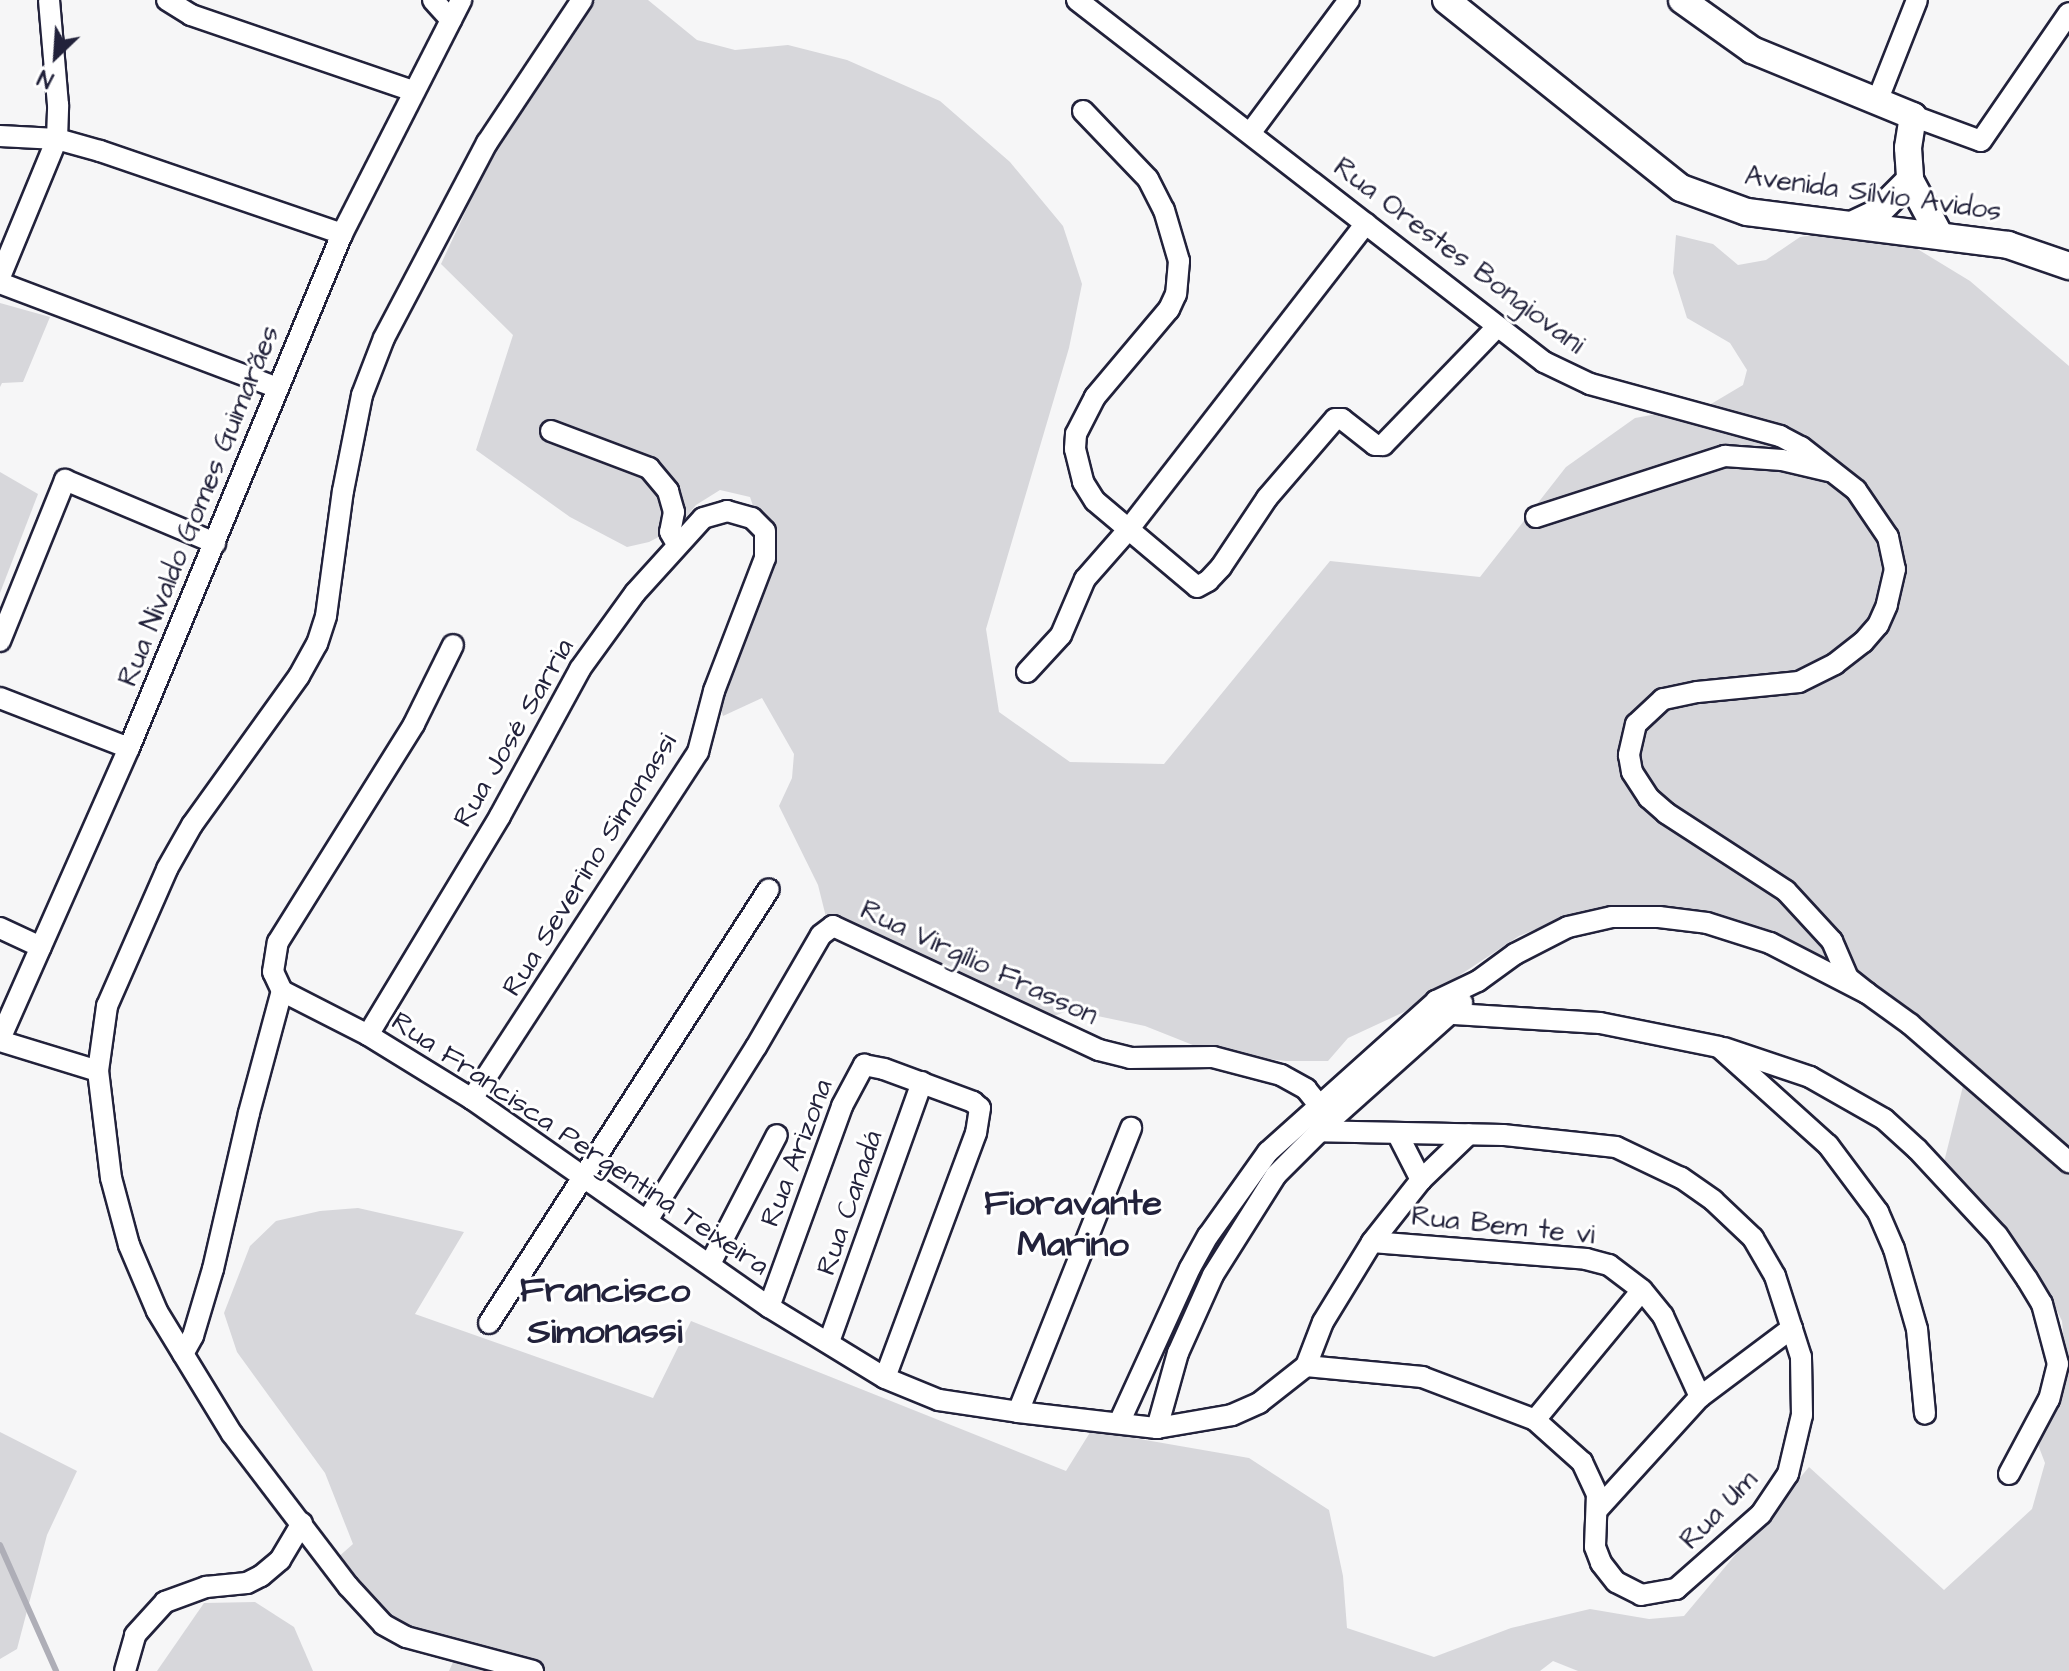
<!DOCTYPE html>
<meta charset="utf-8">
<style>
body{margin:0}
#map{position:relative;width:2069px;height:1671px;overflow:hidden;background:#f6f6f7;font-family:"Architects Daughter",sans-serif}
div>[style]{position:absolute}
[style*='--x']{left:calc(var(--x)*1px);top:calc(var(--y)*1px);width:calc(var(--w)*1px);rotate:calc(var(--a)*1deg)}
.green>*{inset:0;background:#d7d7db}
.stream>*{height:6px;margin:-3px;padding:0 3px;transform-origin:3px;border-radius:3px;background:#aeaeb7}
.roads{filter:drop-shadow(2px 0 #22223b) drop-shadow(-2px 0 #22223b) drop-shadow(0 2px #22223b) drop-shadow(0 -2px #22223b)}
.minor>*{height:20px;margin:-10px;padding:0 10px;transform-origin:10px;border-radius:10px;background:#fff}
.major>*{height:26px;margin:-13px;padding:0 13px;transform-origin:13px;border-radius:13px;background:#fff}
span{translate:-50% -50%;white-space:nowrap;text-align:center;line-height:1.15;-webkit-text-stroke:6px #fff;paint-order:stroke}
.street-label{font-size:28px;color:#22223b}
.district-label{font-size:36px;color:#22223b;font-weight:700}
.north{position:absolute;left:16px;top:16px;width:80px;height:80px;-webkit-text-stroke:6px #fff;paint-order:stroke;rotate:205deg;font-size:22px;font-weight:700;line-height:32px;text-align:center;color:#22223b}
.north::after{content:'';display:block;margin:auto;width:28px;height:36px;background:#22223b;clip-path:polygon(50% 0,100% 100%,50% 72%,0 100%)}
</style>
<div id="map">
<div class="green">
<div style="clip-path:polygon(594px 0,648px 0,697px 40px,735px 50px,788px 45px,847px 60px,940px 101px,1010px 162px,1063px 226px,1082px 284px,1069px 348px,986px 629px,999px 712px,1070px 762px,1164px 764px,1330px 561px,1480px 577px,1566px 467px,1635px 418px,1711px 404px,1743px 385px,1747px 370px,1730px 343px,1687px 318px,1673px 273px,1676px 235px,1713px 244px,1738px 265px,1766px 260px,1800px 237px,1860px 228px,1901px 239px,1970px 281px,2069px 366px,2069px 1671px,1578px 1671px,1553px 1661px,1540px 1671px,449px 1671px,454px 1660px,371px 1617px,336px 1559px,353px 1544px,325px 1473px,237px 1352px,224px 1313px,250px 1246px,276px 1221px,320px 1211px,358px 1208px,464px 1232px,415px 1314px,653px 1398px,691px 1321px,1066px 1471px,1094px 1426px,1128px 1437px,1249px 1458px,1329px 1510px,1343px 1576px,1347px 1628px,1434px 1657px,1511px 1628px,1590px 1609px,1649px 1619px,1684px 1616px,1809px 1467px,1944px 1590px,2032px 1509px,2045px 1463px,2037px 1442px,2055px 1412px,2063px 1376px,2065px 1357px,2062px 1321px,2049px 1294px,2030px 1263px,1944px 1162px,1968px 1066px,1786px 942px,1742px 922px,1633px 905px,1569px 916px,1519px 936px,1404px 1012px,1348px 1038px,1328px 1061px,1286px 1061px,1213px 1053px,1145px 1026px,1069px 1010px,1052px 1017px,829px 929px,818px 885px,779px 806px,792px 778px,794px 754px,762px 698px,723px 716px,711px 680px,758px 572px,761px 529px,750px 497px,720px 490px,696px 505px,678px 527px,649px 542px,627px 547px,570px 517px,476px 450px,513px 335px,441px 264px,490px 159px,554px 54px)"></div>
<div style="clip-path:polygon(0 303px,50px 317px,23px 382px,2px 383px,0 387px)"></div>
<div style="clip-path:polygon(0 472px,38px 494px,0 593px)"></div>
<div style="clip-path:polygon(0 1432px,77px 1471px,47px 1535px,17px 1649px,0 1659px)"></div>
<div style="clip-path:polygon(255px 1602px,294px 1627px,313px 1671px,157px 1671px,204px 1603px)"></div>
</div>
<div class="stream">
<div style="--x:0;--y:1545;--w:138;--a:66"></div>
</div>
<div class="roads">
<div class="minor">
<div style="--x:167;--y:0;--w:28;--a:32"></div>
<div style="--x:191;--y:15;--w:235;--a:18.9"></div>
<div style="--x:433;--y:0;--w:27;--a:48"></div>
<div style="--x:1077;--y:0;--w:591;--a:37.78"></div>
<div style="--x:1544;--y:362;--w:51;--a:25.6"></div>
<div style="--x:1590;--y:384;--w:197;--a:15.3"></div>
<div style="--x:1780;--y:436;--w:24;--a:28"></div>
<div style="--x:1801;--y:447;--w:70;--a:38"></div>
<div style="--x:1856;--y:490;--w:57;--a:55.8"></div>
<div style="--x:1888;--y:537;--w:33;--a:78"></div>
<div style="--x:1895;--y:569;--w:37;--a:103"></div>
<div style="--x:1887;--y:605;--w:22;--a:114"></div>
<div style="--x:1878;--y:625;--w:23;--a:131"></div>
<div style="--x:1863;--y:642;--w:36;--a:142"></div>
<div style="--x:1835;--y:664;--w:40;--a:153.4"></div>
<div style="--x:1799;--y:682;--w:102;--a:174.4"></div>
<div style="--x:1697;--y:692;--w:35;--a:168"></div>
<div style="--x:1663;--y:699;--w:37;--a:137"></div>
<div style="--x:1636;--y:724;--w:32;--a:103"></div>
<div style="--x:1629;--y:755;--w:17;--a:80"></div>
<div style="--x:1632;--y:772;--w:31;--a:57"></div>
<div style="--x:1649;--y:798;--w:23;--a:41"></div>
<div style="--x:1666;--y:813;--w:143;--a:33"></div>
<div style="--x:1786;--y:891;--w:68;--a:47.4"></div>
<div style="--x:1832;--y:941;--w:40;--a:66.6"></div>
<div style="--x:1848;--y:978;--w:24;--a:38"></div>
<div style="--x:1878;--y:99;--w:106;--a:-68.5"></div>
<div style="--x:1083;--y:111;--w:94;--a:46.3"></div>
<div style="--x:1148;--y:179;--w:35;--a:63"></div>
<div style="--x:1164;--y:210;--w:53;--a:73.6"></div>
<div style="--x:1179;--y:261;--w:33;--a:95"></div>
<div style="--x:1176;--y:294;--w:17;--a:115"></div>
<div style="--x:1169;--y:309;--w:115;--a:130.1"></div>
<div style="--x:1095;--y:397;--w:42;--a:117.2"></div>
<div style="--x:1076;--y:434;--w:15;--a:94"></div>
<div style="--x:1075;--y:449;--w:34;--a:76"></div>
<div style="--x:1083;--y:482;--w:22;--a:58"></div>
<div style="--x:1095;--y:501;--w:133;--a:40.1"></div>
<div style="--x:1197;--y:587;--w:13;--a:-29"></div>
<div style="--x:1208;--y:581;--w:19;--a:-47"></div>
<div style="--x:1221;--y:567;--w:83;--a:-56.3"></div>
<div style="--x:1267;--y:498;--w:104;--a:-49.3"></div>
<div style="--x:1335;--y:419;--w:7;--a:0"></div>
<div style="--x:1342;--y:419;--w:42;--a:38.2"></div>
<div style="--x:1375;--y:445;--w:8;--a:0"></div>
<div style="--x:1383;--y:445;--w:164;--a:-46"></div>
<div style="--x:1913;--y:116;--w:72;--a:20.2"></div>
<div style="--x:1981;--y:141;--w:155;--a:-55.5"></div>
<div style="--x:1251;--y:132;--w:164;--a:-53.4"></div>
<div style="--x:0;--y:136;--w:57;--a:3"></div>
<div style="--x:57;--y:139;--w:45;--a:15.6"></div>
<div style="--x:100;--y:151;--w:256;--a:18.9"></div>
<div style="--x:0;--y:277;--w:149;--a:-67.6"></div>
<div style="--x:57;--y:139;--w:34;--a:-88"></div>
<div style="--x:58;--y:105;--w:105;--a:-94.9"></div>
<div style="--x:0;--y:283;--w:297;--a:20.7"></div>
<div style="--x:551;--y:431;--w:105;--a:20.7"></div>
<div style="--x:649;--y:468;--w:30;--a:50"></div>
<div style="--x:668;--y:491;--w:22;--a:74"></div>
<div style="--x:674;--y:512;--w:20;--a:101"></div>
<div style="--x:670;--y:532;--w:14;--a:60"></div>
<div style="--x:1536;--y:517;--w:199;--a:-17.9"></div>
<div style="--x:1725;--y:456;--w:57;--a:4"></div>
<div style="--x:1782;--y:460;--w:48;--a:13.2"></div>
<div style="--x:0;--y:641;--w:174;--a:-68"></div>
<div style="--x:65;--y:480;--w:163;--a:22.8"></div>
<div style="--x:1027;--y:672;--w:50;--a:-47.4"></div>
<div style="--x:1061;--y:635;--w:61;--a:-66.8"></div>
<div style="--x:1085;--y:579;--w:65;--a:-48.7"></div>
<div style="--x:1128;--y:530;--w:388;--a:-52.2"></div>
<div style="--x:0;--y:698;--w:138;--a:21.2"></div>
<div style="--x:0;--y:928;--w:45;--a:24.9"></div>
<div style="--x:282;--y:991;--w:97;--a:27.1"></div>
<div style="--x:368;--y:1035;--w:122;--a:31.6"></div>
<div style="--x:472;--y:1099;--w:363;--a:35"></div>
<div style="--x:769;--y:1307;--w:136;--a:31.5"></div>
<div style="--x:885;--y:1378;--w:58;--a:22.2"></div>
<div style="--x:939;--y:1400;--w:80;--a:8.6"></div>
<div style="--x:1018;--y:1412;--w:140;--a:6.6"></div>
<div style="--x:1157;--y:1428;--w:76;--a:-9.8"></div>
<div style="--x:1232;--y:1415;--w:30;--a:-24"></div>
<div style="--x:1259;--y:1403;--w:60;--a:-38.2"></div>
<div style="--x:1306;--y:1366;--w:47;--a:-68.9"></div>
<div style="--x:1323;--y:1322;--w:94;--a:-58.5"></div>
<div style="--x:1372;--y:1242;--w:79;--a:-51.7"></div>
<div style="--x:1421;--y:1180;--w:66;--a:-43.8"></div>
<div style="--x:282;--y:991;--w:21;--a:-115"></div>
<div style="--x:273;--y:972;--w:30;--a:-81"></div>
<div style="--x:278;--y:942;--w:257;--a:-58"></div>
<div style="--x:414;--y:724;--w:88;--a:-63.7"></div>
<div style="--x:1436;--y:1001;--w:22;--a:36"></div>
<div style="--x:1454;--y:1014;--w:146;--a:3.5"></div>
<div style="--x:1600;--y:1023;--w:121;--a:11.4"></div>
<div style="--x:1719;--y:1047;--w:147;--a:42"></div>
<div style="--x:1828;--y:1145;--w:84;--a:53.3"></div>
<div style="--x:1878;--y:1212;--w:40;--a:66.6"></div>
<div style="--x:1894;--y:1249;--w:83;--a:74"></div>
<div style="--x:1917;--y:1329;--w:85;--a:84.6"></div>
<div style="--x:368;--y:1035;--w:256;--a:-58.9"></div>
<div style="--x:500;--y:816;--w:167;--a:-61.4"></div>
<div style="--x:580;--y:669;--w:94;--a:-54.1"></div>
<div style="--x:635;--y:593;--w:101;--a:-47.8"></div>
<div style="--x:703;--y:518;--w:25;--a:-16"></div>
<div style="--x:727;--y:511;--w:26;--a:16"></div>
<div style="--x:752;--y:518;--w:18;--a:45"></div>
<div style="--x:765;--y:531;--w:27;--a:90"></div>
<div style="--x:765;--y:558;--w:142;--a:111"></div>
<div style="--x:714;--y:691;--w:63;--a:104.7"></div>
<div style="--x:698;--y:752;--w:414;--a:123.1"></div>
<div style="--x:0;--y:1039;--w:318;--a:-66.1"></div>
<div style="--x:129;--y:748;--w:556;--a:-67.49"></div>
<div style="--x:342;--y:234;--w:263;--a:-63"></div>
<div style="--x:0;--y:1041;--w:102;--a:17"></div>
<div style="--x:1724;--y:1048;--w:91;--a:18.6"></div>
<div style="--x:1810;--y:1077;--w:85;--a:29.6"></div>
<div style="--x:1884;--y:1119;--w:45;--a:42.3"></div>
<div style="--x:1917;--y:1149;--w:117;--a:47.1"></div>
<div style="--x:1997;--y:1235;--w:53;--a:55.7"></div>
<div style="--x:2027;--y:1279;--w:29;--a:59"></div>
<div style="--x:2042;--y:1304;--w:62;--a:75.1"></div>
<div style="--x:2058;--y:1364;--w:36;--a:104"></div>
<div style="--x:2049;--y:1399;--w:85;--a:118.1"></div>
<div style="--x:1397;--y:1133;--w:53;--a:62.9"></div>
<div style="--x:648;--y:1219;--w:203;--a:-57.9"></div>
<div style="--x:756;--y:1047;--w:129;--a:-59.9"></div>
<div style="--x:821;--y:935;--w:15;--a:-37"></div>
<div style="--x:833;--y:926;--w:293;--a:25"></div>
<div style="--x:1099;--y:1050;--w:32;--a:14"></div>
<div style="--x:1130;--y:1058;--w:83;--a:-0.7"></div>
<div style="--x:1213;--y:1057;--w:70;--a:14.8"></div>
<div style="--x:1281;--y:1075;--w:29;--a:29"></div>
<div style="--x:1306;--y:1089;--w:40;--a:51"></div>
<div style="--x:1372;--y:1242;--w:215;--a:4.5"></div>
<div style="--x:1586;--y:1259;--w:24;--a:15"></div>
<div style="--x:1609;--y:1265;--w:41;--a:37.1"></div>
<div style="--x:1642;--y:1290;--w:33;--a:51"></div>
<div style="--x:1663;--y:1316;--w:89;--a:65.4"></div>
<div style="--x:710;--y:1264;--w:145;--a:-62.6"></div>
<div style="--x:769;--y:1307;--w:214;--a:-70"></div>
<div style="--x:842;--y:1106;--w:47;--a:-61.8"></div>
<div style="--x:864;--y:1065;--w:20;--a:11"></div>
<div style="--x:884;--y:1069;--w:95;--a:20.3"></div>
<div style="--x:973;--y:1102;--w:9;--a:41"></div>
<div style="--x:980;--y:1108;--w:25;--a:99"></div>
<div style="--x:976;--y:1133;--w:261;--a:110.4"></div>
<div style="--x:489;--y:1323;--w:516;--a:-57.17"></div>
<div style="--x:829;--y:1342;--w:276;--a:-70.3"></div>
<div style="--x:183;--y:1354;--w:21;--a:-61"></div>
<div style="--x:193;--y:1336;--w:70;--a:-73.4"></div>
<div style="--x:213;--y:1269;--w:160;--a:-77"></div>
<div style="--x:249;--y:1113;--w:126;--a:-74.9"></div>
<div style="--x:1306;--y:1366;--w:117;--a:5.4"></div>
<div style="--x:1422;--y:1377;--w:121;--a:20.8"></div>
<div style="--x:1535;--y:1420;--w:63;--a:41.8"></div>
<div style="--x:1582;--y:1462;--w:35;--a:65"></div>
<div style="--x:1597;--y:1494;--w:53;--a:92.2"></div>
<div style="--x:1595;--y:1547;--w:17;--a:69"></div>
<div style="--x:1601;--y:1563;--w:24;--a:52"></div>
<div style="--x:1616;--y:1582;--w:28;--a:27"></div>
<div style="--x:1641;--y:1595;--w:36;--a:-10"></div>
<div style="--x:1676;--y:1589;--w:113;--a:-41.4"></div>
<div style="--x:1761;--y:1514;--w:48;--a:-56"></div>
<div style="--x:1788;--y:1474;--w:61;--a:-76.7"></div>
<div style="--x:1802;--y:1415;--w:58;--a:-91"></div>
<div style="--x:1801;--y:1357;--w:85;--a:-107.8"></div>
<div style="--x:1775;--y:1276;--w:44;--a:-120.1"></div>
<div style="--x:1753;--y:1238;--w:55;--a:-136.5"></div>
<div style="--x:1713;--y:1200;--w:39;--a:-145"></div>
<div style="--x:1681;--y:1178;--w:72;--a:-154.5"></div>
<div style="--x:1616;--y:1147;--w:114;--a:-173.9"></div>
<div style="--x:1503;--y:1135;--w:184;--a:-178.8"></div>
<div style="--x:1018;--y:1412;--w:306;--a:-68.3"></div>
<div style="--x:1535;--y:1420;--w:168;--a:-50.5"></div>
<div style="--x:1119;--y:1423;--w:170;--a:-65.4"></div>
<div style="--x:1190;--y:1268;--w:37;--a:-61"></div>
<div style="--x:1208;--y:1236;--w:103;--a:-54.5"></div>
<div style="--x:1268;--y:1152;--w:226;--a:-41.9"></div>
<div style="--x:1436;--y:1001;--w:47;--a:-25.5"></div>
<div style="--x:1478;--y:981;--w:46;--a:-36.1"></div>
<div style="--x:1515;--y:954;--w:59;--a:-27"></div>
<div style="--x:1568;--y:927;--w:45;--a:-12.8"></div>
<div style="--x:1612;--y:917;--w:47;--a:0"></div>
<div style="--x:1659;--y:917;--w:48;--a:7.1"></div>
<div style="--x:1707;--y:923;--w:66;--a:17.6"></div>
<div style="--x:1770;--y:943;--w:109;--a:27.3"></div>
<div style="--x:1867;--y:993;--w:53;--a:35.8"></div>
<div style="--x:1910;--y:1024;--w:211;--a:41"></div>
<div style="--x:1157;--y:1428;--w:78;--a:-74.4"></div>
<div style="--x:1178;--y:1353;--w:85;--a:-65.8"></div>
<div style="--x:1213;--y:1275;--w:118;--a:-57.8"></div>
<div style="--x:1276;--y:1175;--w:78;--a:-45"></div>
<div style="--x:1331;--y:1120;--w:176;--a:-41.8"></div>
<div style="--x:1597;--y:1510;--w:153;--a:-47.7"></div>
<div style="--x:1700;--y:1397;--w:115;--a:-36.9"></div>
<div style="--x:125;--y:1671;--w:37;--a:-74"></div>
<div style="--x:135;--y:1635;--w:45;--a:-47.7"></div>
<div style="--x:165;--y:1602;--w:44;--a:-20.1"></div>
<div style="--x:206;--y:1587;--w:41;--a:-5.6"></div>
<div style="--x:247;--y:1583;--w:16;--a:-27"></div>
<div style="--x:261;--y:1576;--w:25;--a:-40"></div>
<div style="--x:280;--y:1560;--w:43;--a:-59.3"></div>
<div style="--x:533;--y:1671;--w:131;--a:-165"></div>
<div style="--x:406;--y:1637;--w:26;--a:-151"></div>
<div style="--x:383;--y:1624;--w:52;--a:-132.6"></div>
<div style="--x:348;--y:1586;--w:191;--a:-127.3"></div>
<div style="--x:232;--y:1434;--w:144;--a:-121.4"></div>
<div style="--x:157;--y:1311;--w:72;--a:-113"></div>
<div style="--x:129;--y:1245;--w:69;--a:-105"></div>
<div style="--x:111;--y:1178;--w:108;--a:-96.9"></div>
<div style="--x:98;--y:1071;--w:66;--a:-82.1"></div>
<div style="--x:107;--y:1006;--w:150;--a:-66.3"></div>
<div style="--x:167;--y:869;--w:51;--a:-60.4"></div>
<div style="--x:192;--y:825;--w:183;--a:-54.3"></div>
<div style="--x:299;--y:676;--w:37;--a:-61"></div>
<div style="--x:317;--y:644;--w:29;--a:-72"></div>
<div style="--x:326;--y:616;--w:126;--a:-82.3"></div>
<div style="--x:343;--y:491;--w:98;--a:-78.8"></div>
<div style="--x:362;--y:395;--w:61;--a:-68.9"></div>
<div style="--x:384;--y:338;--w:221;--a:-62.2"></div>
<div style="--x:487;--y:143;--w:172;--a:-56.4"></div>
</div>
<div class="major">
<div style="--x:1446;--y:0;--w:301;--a:38.7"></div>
<div style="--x:1681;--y:188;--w:70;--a:20"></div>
<div style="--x:1747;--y:212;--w:263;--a:7.2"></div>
<div style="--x:2008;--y:245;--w:65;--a:19"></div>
<div style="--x:1682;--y:0;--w:86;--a:35.5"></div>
<div style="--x:1752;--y:50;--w:174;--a:22.3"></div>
<div style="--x:1913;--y:116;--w:32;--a:99"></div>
<div style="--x:1908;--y:148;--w:32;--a:86"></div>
<div style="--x:1910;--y:180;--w:47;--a:135"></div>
<div style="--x:1877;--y:213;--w:23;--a:155"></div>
<div style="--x:1910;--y:180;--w:61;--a:61.8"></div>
</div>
</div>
<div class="street-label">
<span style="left:1873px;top:194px;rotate:8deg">Avenida Sílvio Avidos</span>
<span style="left:1459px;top:256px;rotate:37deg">Rua Orestes Bongiovani</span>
<span style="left:199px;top:506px;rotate:-68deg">Rua Nivaldo Gomes Guimarães</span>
<span style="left:514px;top:733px;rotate:-60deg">Rua José Sarria</span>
<span style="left:590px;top:865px;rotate:-58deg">Rua Severino Simonassi</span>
<span style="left:979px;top:963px;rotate:25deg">Rua Virgílio Frasson</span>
<span style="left:580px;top:1144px;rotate:34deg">Rua Francisca Pergentina Teixeira</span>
<span style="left:797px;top:1153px;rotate:-69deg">Rua Arizona</span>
<span style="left:850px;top:1203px;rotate:-71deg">Rua Canadá</span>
<span style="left:1503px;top:1226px;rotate:6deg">Rua Bem te vi</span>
<span style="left:1719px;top:1510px;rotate:-46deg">Rua Um</span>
</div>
<div class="district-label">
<span style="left:1073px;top:1224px">Fioravante<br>Marino</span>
<span style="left:605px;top:1311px">Francisco<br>Simonassi</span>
</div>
<div class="north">N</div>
</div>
